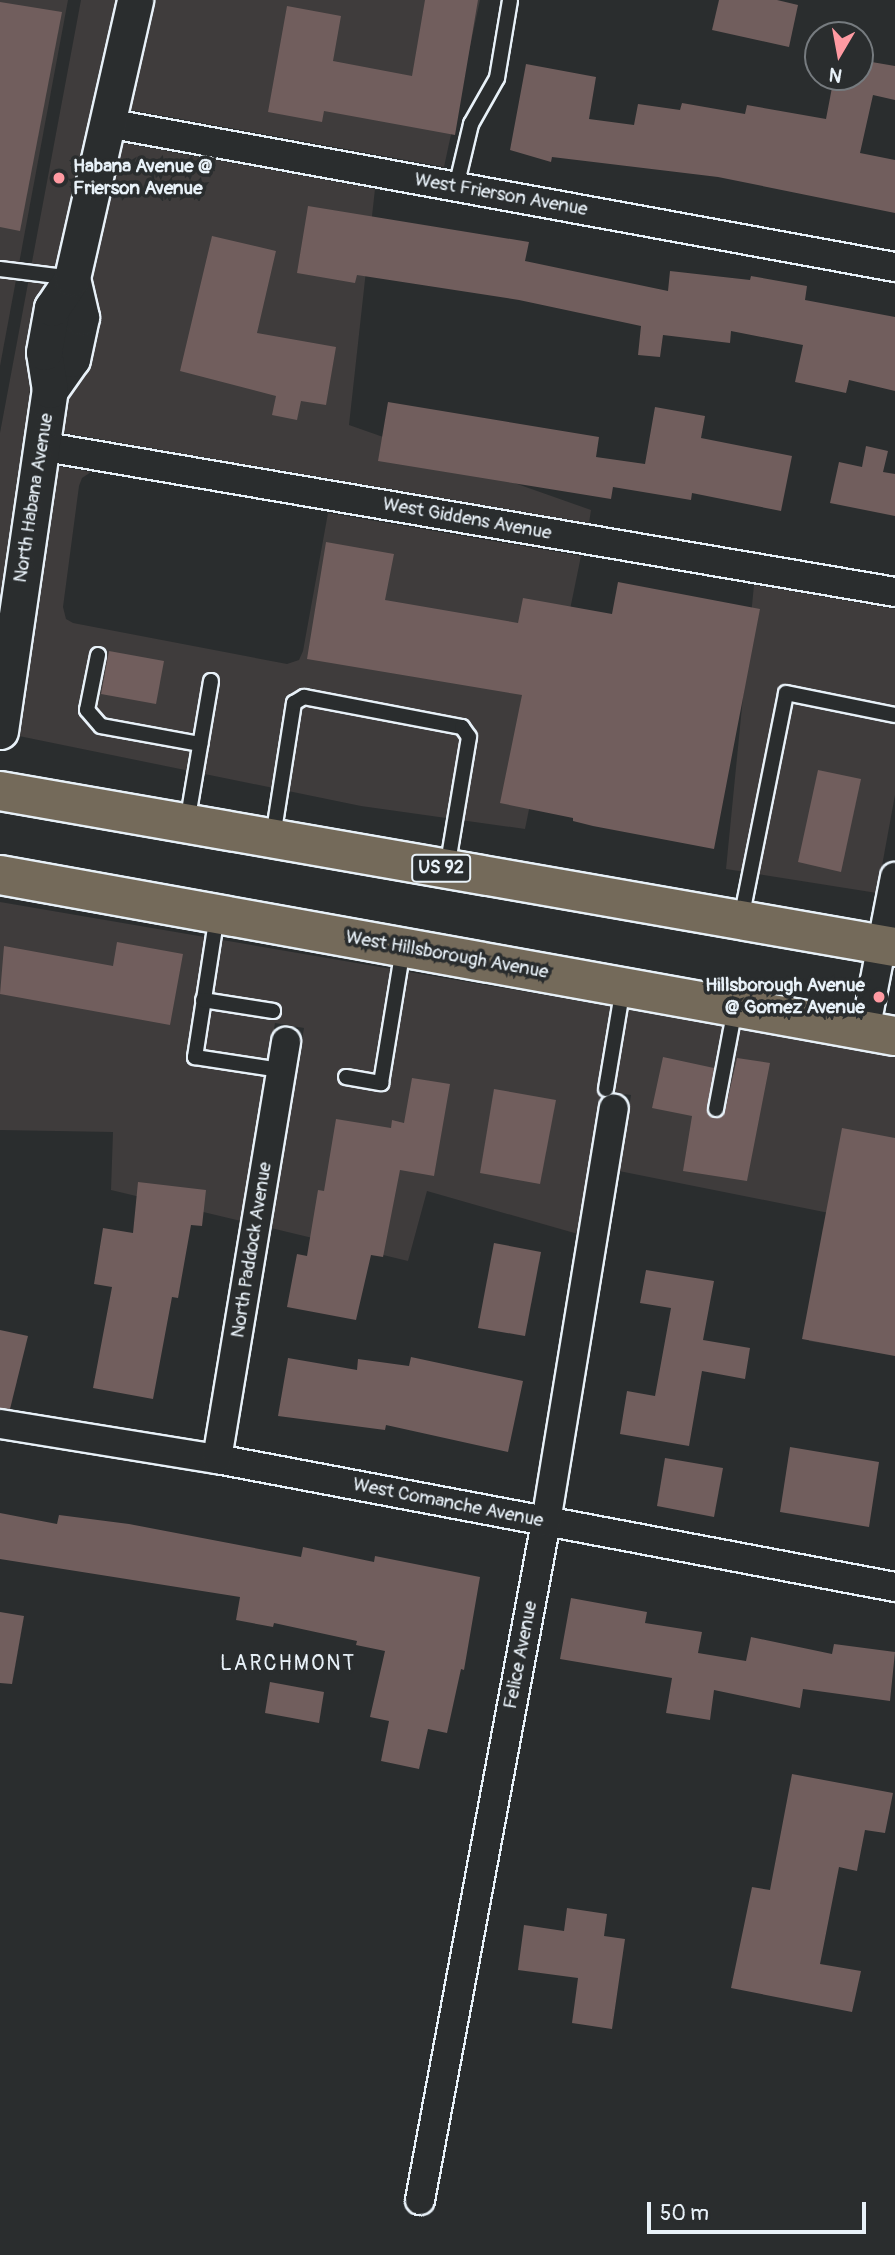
<!DOCTYPE html>
<style>
body{margin:0}
#map{position:relative;width:895px;height:2255px;overflow:hidden;background:#2a2d2e;font-family:Pangolin,sans-serif}
div>[style]{position:absolute}
[style*='--x']{left:calc(var(--x)*1px);top:calc(var(--y)*1px);width:calc(var(--w)*1px);rotate:calc(var(--a)*1deg)}
.built>*{inset:0;background:#3f3c3c}
.building>*{inset:0;background:#715e5d}
.roads{filter:drop-shadow(2px 0 #e8f1f8) drop-shadow(-2px 0 #e8f1f8) drop-shadow(0 2px #e8f1f8) drop-shadow(0 -2px #e8f1f8)}
.service>*{height:14px;margin:-7px;padding:0 7px;transform-origin:7px;border-radius:7px;background:#2a2d2e}
.minor>*{height:28px;margin:-14px;padding:0 14px;transform-origin:14px;border-radius:14px;background:#2a2d2e}
.tertiary>*{height:35px;margin:-17.5px;padding:0 17.5px;transform-origin:17.5px;border-radius:17.5px;background:#2a2d2e}
.primary>*{height:38px;margin:-19px;padding:0 19px;transform-origin:19px;border-radius:19px;background:#746a5a}
.dots>*{width:19px;height:19px;translate:-50% -50%;box-sizing:border-box;border:4px solid #2a2d2e;border-radius:50%}
span{translate:-50% -50%;white-space:nowrap;text-align:center;line-height:1.15;-webkit-text-stroke:7px #2a2d2e;paint-order:stroke}
.shield-label span{padding:2px 5px;background:#2a2d2e;border:2px solid;border-radius:5px;-webkit-text-stroke-width:0}
.shield-label{font-size:18px;color:#e8f1f8;font-weight:700}
.poi-label{font-size:19px;color:#e8f1f8;font-weight:700}
.left{translate:0 -50%;text-align:left}
.right{translate:-100% -50%;text-align:right}
.street-label{font-size:19px;color:#e8f1f8}
.neighbourhood-label{font-size:21px;color:#e8f1f8;letter-spacing:2px}
.north{position:absolute;left:804px;top:21px;width:70px;height:70px;box-sizing:border-box;background:#2a2d2e;border:2px solid #767b7f;border-radius:50%;rotate:190deg;font-size:19px;font-weight:700;line-height:28px;text-align:center;color:#e8f1f8}
.north::after{content:'';display:block;margin:auto;width:24px;height:32px;background:#ff9aa2;clip-path:polygon(50% 0,100% 100%,50% 72%,0 100%)}
.scale{position:absolute;left:647px;top:2202px;width:219px;height:32px;box-sizing:border-box;border:4px solid #e8f1f8;border-top:0;padding-left:9px;font-size:21px;line-height:24px;white-space:nowrap;color:#e8f1f8;-webkit-text-stroke:5px #2a2d2e;paint-order:stroke}
</style>
<div id="map">
<div class="built">
<div style="clip-path:polygon(0 0,68px 0,0 366px)"></div>
<div style="clip-path:polygon(81px 0,119px 0,60px 265px,54px 267px,55px 275px,34px 385px,29px 392px,34px 396px,0 620px,0 433px)"></div>
<div style="clip-path:polygon(150px 0,480px 0,444px 167px,126px 109px)"></div>
<div style="clip-path:polygon(118px 142px,375px 189px,349px 425px,591px 510px,589px 523px,58px 432px,63px 403px,68px 402px,66px 393px,88px 281px,93px 274px,89px 271px)"></div>
<div style="clip-path:polygon(52px 465px,91px 472px,82px 478px,79px 486px,63px 607px,66px 619px,73px 623px,287px 664px,299px 660px,303px 651px,328px 513px,581px 556px,525px 829px,361px 806px,14px 735px)"></div>
<div style="clip-path:polygon(754px 585px,895px 609px,895px 795px,877px 893px,726px 869px)"></div>
<div style="clip-path:polygon(0 902px,895px 1055px,895px 1355px,809px 1341px,829px 1213px,619px 1171px,631px 1095px,602px 1091px,578px 1234px,427px 1191px,408px 1261px,271px 1228px,304px 1028px,275px 1023px,241px 1221px,111px 1190px,113px 1132px,0 1130px)"></div>
</div>
<div class="building">
<div style="clip-path:polygon(425px 0,478px 0,455px 135px,324px 111px,322px 122px,268px 112px,287px 6px,341px 16px,333px 61px,412px 76px)"></div>
<div style="clip-path:polygon(719px 0,777px 0,798px 5px,789px 47px,712px 30px)"></div>
<div style="clip-path:polygon(0 2px,62px 12px,20px 231px,0 227px)"></div>
<div style="clip-path:polygon(860px 60px,895px 66px,895px 100px,873px 95px,860px 153px,895px 160px,895px 213px,718px 177px,552px 157px,551px 162px,510px 150px,526px 64px,596px 77px,589px 119px,634px 125px,638px 104px,680px 110px,682px 103px,745px 114px,747px 105px,826px 119px,834px 77px,860px 77px)"></div>
<div style="clip-path:polygon(308px 206px,529px 242px,525px 261px,668px 291px,670px 271px,750px 280px,751px 276px,807px 286px,805px 300px,895px 317px,895px 391px,849px 380px,846px 393px,795px 382px,803px 345px,731px 331px,730px 343px,663px 335px,660px 357px,638px 355px,641px 326px,519px 300px,357px 275px,355px 283px,297px 273px)"></div>
<div style="clip-path:polygon(212px 236px,276px 251px,257px 333px,336px 347px,326px 405px,301px 401px,297px 420px,272px 415px,276px 396px,180px 371px)"></div>
<div style="clip-path:polygon(388px 402px,599px 437px,596px 457px,645px 464px,655px 407px,705px 416px,701px 438px,792px 456px,781px 511px,692px 493px,691px 500px,613px 487px,611px 499px,378px 461px)"></div>
<div style="clip-path:polygon(866px 446px,888px 451px,883px 472px,895px 474px,895px 516px,830px 503px,839px 462px,862px 467px)"></div>
<div style="clip-path:polygon(326px 542px,394px 554px,385px 600px,518px 623px,523px 598px,612px 614px,618px 582px,760px 609px,714px 849px,593px 826px,573px 821px,573px 818px,500px 803px,522px 695px,307px 659px)"></div>
<div style="clip-path:polygon(109px 651px,164px 661px,156px 704px,101px 694px)"></div>
<div style="clip-path:polygon(818px 770px,861px 779px,841px 872px,798px 862px)"></div>
<div style="clip-path:polygon(117px 942px,183px 954px,170px 1025px,0 994px,4px 946px,113px 966px)"></div>
<div style="clip-path:polygon(663px 1057px,714px 1068px,707px 1108px,709px 1116px,715px 1118px,725px 1111px,737px 1058px,770px 1063px,747px 1181px,683px 1171px,692px 1116px,652px 1108px)"></div>
<div style="clip-path:polygon(412px 1078px,450px 1084px,434px 1176px,400px 1170px,383px 1257px,371px 1255px,356px 1320px,287px 1307px,297px 1254px,307px 1256px,318px 1190px,324px 1191px,336px 1119px,391px 1128px,392px 1120px,404px 1123px)"></div>
<div style="clip-path:polygon(494px 1089px,556px 1100px,540px 1184px,480px 1173px)"></div>
<div style="clip-path:polygon(842px 1128px,895px 1138px,895px 1356px,802px 1339px)"></div>
<div style="clip-path:polygon(138px 1182px,206px 1190px,202px 1226px,191px 1225px,178px 1298px,172px 1297px,153px 1399px,93px 1388px,112px 1287px,94px 1284px,103px 1228px,133px 1233px)"></div>
<div style="clip-path:polygon(494px 1243px,541px 1252px,525px 1336px,478px 1328px)"></div>
<div style="clip-path:polygon(646px 1270px,714px 1281px,703px 1340px,750px 1348px,745px 1379px,702px 1371px,689px 1446px,620px 1434px,627px 1391px,655px 1396px,671px 1308px,640px 1303px)"></div>
<div style="clip-path:polygon(0 1330px,28px 1336px,10px 1409px,0 1408px)"></div>
<div style="clip-path:polygon(411px 1357px,523px 1381px,508px 1452px,386px 1425px,385px 1430px,278px 1416px,288px 1358px,357px 1370px,358px 1359px,409px 1366px)"></div>
<div style="clip-path:polygon(790px 1447px,879px 1462px,869px 1527px,780px 1512px)"></div>
<div style="clip-path:polygon(665px 1458px,723px 1468px,714px 1517px,657px 1506px)"></div>
<div style="clip-path:polygon(0 1513px,57px 1524px,59px 1515px,129px 1524px,301px 1557px,303px 1547px,374px 1562px,375px 1556px,480px 1577px,464px 1670px,461px 1669px,447px 1733px,428px 1729px,419px 1769px,381px 1761px,389px 1721px,370px 1717px,385px 1651px,356px 1645px,357px 1641px,274px 1623px,273px 1627px,236px 1620px,240px 1597px,0 1559px)"></div>
<div style="clip-path:polygon(571px 1598px,647px 1612px,645px 1623px,702px 1632px,698px 1653px,746px 1661px,751px 1637px,832px 1654px,834px 1644px,895px 1652px,890px 1701px,803px 1689px,800px 1708px,714px 1690px,710px 1720px,666px 1713px,672px 1678px,560px 1659px)"></div>
<div style="clip-path:polygon(0 1612px,24px 1616px,12px 1684px,0 1683px)"></div>
<div style="clip-path:polygon(270px 1682px,324px 1692px,319px 1723px,265px 1713px)"></div>
<div style="clip-path:polygon(792px 1774px,893px 1793px,885px 1833px,865px 1830px,857px 1871px,839px 1867px,820px 1964px,861px 1971px,852px 2012px,731px 1988px,752px 1887px,770px 1890px)"></div>
<div style="clip-path:polygon(567px 1908px,607px 1914px,604px 1936px,625px 1939px,612px 2029px,572px 2023px,578px 1978px,518px 1970px,524px 1925px,564px 1931px)"></div>
</div>
<div class="roads">
<div class="service">
<div style="--x:456;--y:187;--w:65;--a:-76.6"></div>
<div style="--x:471;--y:124;--w:53;--a:-60.5"></div>
<div style="--x:497;--y:78;--w:79;--a:-80.5"></div>
<div style="--x:0;--y:269;--w:73;--a:7.1"></div>
<div style="--x:98;--y:655;--w:56;--a:101.3"></div>
<div style="--x:87;--y:710;--w:21;--a:49"></div>
<div style="--x:101;--y:726;--w:101;--a:10.3"></div>
<div style="--x:187;--y:823;--w:144;--a:-80.4"></div>
<div style="--x:273;--y:837;--w:136;--a:-81.1"></div>
<div style="--x:294;--y:703;--w:12;--a:-31"></div>
<div style="--x:304;--y:697;--w:161;--a:10.8"></div>
<div style="--x:462;--y:727;--w:12;--a:55"></div>
<div style="--x:469;--y:737;--w:133;--a:99.5"></div>
<div style="--x:217;--y:915;--w:144;--a:98.8"></div>
<div style="--x:195;--y:1057;--w:73;--a:8.7"></div>
<div style="--x:741;--y:919;--w:230;--a:-78.7"></div>
<div style="--x:786;--y:693;--w:111;--a:11.4"></div>
<div style="--x:203;--y:1000;--w:71;--a:8.9"></div>
<div style="--x:346;--y:1077;--w:36;--a:10"></div>
<div style="--x:381;--y:1083;--w:136;--a:-80.7"></div>
<div style="--x:606;--y:1089;--w:103;--a:-80.5"></div>
<div style="--x:716;--y:1109;--w:103;--a:-79.3"></div>
</div>
<div class="minor">
<div style="--x:107;--y:123;--w:801;--a:10.36"></div>
<div style="--x:40;--y:446;--w:867;--a:9.69"></div>
<div style="--x:865;--y:1031;--w:157;--a:-79"></div>
<div style="--x:0;--y:1424;--w:220;--a:9.2"></div>
<div style="--x:217;--y:1459;--w:690;--a:10.69"></div>
<div style="--x:217;--y:1459;--w:423;--a:-80.6"></div>
<div style="--x:420;--y:2200;--w:690;--a:-79.47"></div>
<div style="--x:546;--y:1522;--w:419;--a:-80.7"></div>
</div>
<div class="tertiary">
<div style="--x:50;--y:390;--w:38;--a:-55"></div>
<div style="--x:72;--y:359;--w:43;--a:-77.9"></div>
<div style="--x:81;--y:317;--w:40;--a:-103"></div>
<div style="--x:0;--y:731;--w:345;--a:-81.7"></div>
<div style="--x:50;--y:390;--w:38;--a:-99"></div>
<div style="--x:44;--y:352;--w:45;--a:-79.7"></div>
<div style="--x:52;--y:308;--w:36;--a:-56"></div>
<div style="--x:72;--y:278;--w:285;--a:-77.2"></div>
</div>
<div class="primary">
<div style="--x:0;--y:791;--w:908;--a:9.89"></div>
<div style="--x:0;--y:875;--w:909;--a:10.2"></div>
</div>
</div>
<div class="dots">
<div style="left:59px;top:178px;background:#ff9aa2"></div>
<div style="left:879px;top:997px;background:#ff9aa2"></div>
</div>
<div class="shield-label">
<span style="left:441px;top:868px">US 92</span>
</div>
<div class="poi-label">
<span class="left" style="left:73px;top:178px">Habana Avenue @<br>Frierson Avenue</span>
<span class="right" style="left:865px;top:997px">Hillsborough Avenue<br>@ Gomez Avenue</span>
</div>
<div class="street-label">
<span style="left:501px;top:195px;rotate:10deg">West Frierson Avenue</span>
<span style="left:34px;top:498px;rotate:-81deg">North Habana Avenue</span>
<span style="left:467px;top:519px;rotate:10deg">West Giddens Avenue</span>
<span style="left:447px;top:955px;rotate:10deg">West Hillsborough Avenue</span>
<span style="left:252px;top:1250px;rotate:-81deg">North Paddock Avenue</span>
<span style="left:448px;top:1503px;rotate:11deg">West Comanche Avenue</span>
<span style="left:521px;top:1655px;rotate:-79deg">Felice Avenue</span>
</div>
<div class="neighbourhood-label">
<span style="left:288px;top:1664px">LARCHMONT</span>
</div>
<div class="north">N</div>
<div class="scale">50 m</div>
</div>
